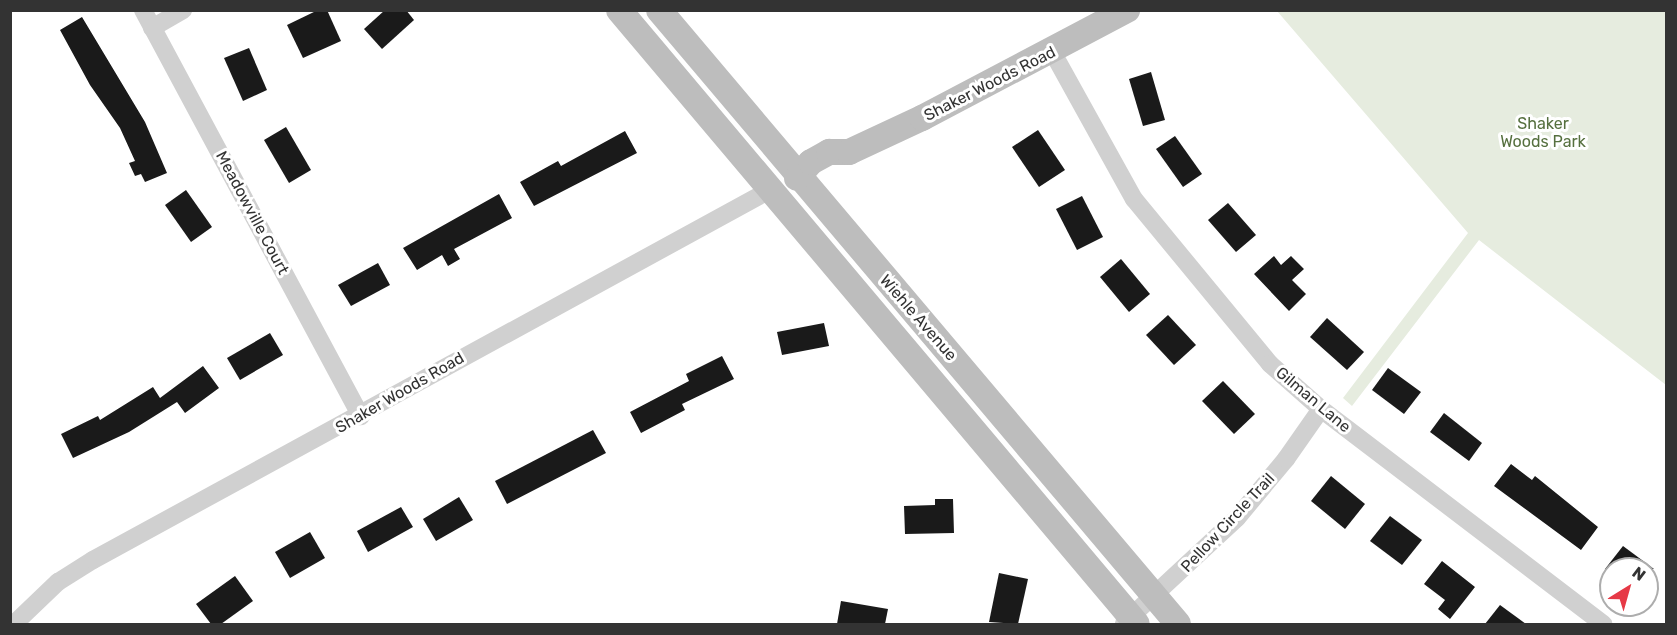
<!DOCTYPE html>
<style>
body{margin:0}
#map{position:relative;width:1677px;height:635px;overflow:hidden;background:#fff;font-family:Rubik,sans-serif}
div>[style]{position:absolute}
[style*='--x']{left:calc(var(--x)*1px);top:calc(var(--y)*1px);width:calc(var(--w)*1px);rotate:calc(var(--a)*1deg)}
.green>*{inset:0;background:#e6ecdf}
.building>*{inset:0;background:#1a1a1a}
.street>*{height:18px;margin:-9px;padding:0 9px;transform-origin:9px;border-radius:9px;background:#d0d0d0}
.secondary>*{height:26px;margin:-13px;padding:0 13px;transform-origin:13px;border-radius:13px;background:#bdbdbd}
span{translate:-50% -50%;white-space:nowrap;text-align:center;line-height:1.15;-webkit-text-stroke:6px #fff;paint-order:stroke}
.street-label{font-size:16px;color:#333}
.park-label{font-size:16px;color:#56703f}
.frame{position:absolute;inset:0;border:12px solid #333;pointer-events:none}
.north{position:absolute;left:1599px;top:557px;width:60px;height:60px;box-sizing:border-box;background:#fff;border:2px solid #adadad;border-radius:50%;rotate:37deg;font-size:16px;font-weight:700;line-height:24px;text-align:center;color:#333}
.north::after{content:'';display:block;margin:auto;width:21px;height:27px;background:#e63946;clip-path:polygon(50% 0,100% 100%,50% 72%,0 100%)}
</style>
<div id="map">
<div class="green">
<div style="clip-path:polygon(1277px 11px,1666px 11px,1666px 385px,1479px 240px,1352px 406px,1343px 398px,1468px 233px)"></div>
</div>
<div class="building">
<div style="clip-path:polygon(318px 10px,327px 10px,341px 41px,303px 58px,287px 25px)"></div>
<div style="clip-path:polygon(385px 10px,406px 10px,414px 20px,382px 49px,364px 29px)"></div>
<div style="clip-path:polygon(82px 17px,145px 122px,167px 173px,145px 182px,141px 174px,135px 176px,129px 163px,135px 161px,120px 128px,90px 85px,60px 30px)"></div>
<div style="clip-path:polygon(249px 48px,267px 90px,243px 101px,224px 58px)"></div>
<div style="clip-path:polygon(1151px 72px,1165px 120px,1143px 126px,1129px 79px)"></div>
<div style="clip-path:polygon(286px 127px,311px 170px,289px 183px,264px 140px)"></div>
<div style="clip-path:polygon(1038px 130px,1065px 170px,1039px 187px,1012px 147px)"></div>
<div style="clip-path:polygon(625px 131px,637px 153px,534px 206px,520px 182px,558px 161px,561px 166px)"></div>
<div style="clip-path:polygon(1175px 136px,1202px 174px,1183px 187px,1156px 149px)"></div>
<div style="clip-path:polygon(186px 190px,212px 227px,191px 242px,165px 205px)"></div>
<div style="clip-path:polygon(499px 194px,512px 218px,454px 249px,460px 259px,448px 266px,442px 255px,417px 270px,403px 248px)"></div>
<div style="clip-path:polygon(1082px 196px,1103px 237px,1077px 250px,1056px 209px)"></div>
<div style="clip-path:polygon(1228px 203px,1256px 235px,1236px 252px,1208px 220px)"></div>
<div style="clip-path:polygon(1274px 256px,1281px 265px,1291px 256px,1304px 269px,1292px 280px,1306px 294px,1289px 311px,1254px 274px)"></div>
<div style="clip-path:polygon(1121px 259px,1150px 294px,1129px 312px,1100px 277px)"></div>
<div style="clip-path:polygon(378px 263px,390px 285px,351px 306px,338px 285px)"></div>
<div style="clip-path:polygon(1168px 315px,1196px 345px,1174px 365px,1146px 335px)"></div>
<div style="clip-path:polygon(1327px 318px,1364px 352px,1347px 370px,1310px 337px)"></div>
<div style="clip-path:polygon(824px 323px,829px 346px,782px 355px,777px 332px)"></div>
<div style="clip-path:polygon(270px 333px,283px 355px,240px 380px,227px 358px)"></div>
<div style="clip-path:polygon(722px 356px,734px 379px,682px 404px,685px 410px,641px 433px,630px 412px,689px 381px,686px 374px)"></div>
<div style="clip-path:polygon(203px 366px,219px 388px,185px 413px,177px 402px,129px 432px,73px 458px,61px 434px,98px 416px,100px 420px,153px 387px,160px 398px)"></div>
<div style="clip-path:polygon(1388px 368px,1421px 392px,1404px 414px,1372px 390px)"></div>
<div style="clip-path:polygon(1223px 381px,1255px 414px,1234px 434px,1202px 401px)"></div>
<div style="clip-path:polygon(1444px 413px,1482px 443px,1469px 461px,1430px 432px)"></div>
<div style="clip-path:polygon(593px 430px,606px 453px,507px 504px,495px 481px)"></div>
<div style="clip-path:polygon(1511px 464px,1532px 480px,1535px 476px,1598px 527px,1581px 550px,1494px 486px)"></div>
<div style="clip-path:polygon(1331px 476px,1365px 504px,1345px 529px,1311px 501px)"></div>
<div style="clip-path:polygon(459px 497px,473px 520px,436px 541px,423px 519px)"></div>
<div style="clip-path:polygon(935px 499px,953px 499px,954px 533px,905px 534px,904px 506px,935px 505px)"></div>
<div style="clip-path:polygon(401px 507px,413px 527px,368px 552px,357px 531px)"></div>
<div style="clip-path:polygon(1390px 516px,1422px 540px,1402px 565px,1370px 541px)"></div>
<div style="clip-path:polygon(310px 532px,325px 558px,290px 578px,275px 552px)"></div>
<div style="clip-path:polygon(1623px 546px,1654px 569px,1605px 569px)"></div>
<div style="clip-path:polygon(1442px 561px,1475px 587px,1450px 619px,1438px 609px,1445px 600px,1424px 584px)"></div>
<div style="clip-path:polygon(999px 573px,1028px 579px,1018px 624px,989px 622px)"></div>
<div style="clip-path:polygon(235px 576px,253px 601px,221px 624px,211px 624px,196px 604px)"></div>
<div style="clip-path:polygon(841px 601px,888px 609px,885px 624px,837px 624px)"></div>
<div style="clip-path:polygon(1500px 605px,1526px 624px,1485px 624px)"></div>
</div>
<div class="street">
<div style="--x:143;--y:10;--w:461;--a:61.8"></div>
<div style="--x:152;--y:28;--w:36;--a:-30"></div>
<div style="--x:1053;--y:53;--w:167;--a:61"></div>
<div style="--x:1134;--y:199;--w:214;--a:50.5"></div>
<div style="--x:1270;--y:364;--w:68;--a:41.4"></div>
<div style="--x:1321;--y:409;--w:355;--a:37.3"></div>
<div style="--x:1124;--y:623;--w:154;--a:-42.9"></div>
<div style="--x:1237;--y:518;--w:77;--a:-50.3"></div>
<div style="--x:1286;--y:459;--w:61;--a:-55"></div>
<div style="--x:14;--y:624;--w:61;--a:-43.7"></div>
<div style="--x:58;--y:582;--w:41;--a:-32.2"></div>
<div style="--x:93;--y:560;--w:769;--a:-28.66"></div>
</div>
<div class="secondary">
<div style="--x:619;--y:10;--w:803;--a:49.85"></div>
<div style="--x:659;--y:10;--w:804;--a:49.79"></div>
<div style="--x:797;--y:178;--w:21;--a:-49"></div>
<div style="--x:811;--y:162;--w:21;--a:-29"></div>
<div style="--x:829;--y:152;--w:20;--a:0"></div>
<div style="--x:849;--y:152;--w:81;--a:-25"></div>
<div style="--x:922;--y:118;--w:232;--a:-27.8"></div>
</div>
<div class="street-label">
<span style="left:990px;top:84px;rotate:-27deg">Shaker Woods Road</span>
<span style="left:252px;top:213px;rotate:62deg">Meadowville Court</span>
<span style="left:918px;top:318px;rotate:49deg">Wiehle Avenue</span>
<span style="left:400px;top:393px;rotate:-30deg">Shaker Woods Road</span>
<span style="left:1313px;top:400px;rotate:40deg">Gilman Lane</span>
<span style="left:1228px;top:523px;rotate:-47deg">Pellow Circle Trail</span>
</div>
<div class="park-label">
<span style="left:1543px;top:133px">Shaker<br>Woods Park</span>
</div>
<div class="frame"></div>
<div class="north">N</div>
</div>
